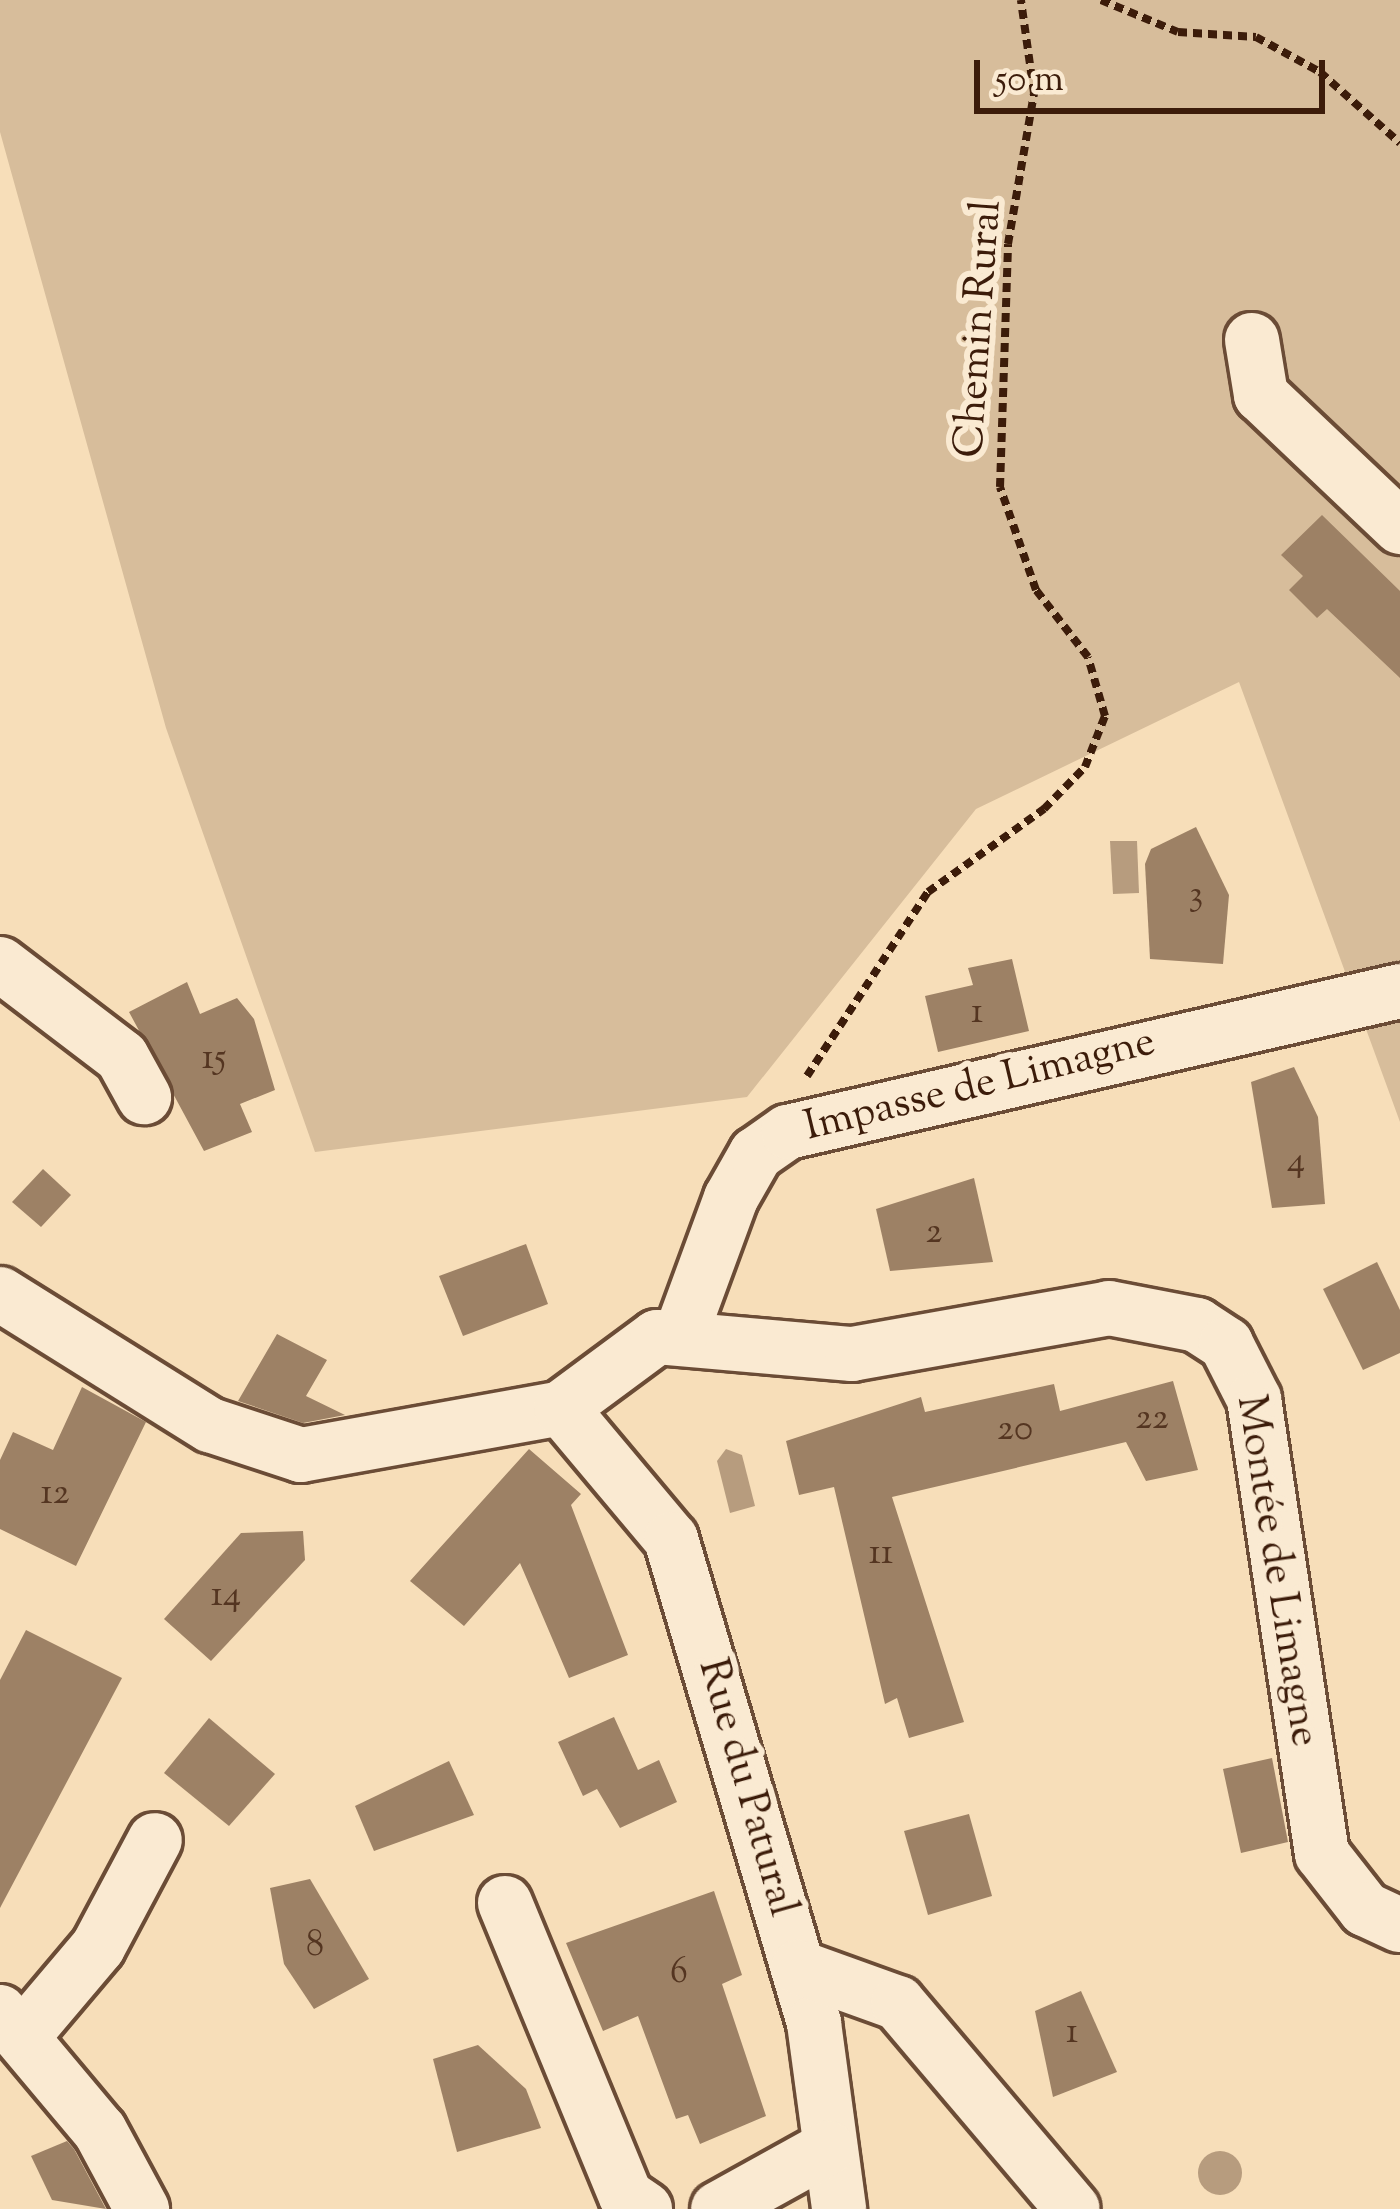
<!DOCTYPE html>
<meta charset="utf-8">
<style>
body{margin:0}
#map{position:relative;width:1400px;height:2209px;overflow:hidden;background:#f7deb9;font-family:"Sorts Mill Goudy",serif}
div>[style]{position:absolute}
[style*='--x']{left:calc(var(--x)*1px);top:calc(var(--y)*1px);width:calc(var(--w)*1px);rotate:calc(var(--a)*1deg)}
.green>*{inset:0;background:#d7bd9b}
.water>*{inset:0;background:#b79c7e}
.round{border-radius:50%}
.building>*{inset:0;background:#9d8165}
.path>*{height:8px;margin-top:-4px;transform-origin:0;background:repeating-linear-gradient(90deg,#3c1c0a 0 9px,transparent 0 15px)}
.roads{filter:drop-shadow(3px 0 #6b4c36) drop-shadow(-3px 0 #6b4c36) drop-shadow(0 3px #6b4c36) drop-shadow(0 -3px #6b4c36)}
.minor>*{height:54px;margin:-27px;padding:0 27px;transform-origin:27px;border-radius:27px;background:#faead2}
span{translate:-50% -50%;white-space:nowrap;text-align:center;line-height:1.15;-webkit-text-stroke:12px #faead2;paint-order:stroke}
.number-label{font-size:36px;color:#543521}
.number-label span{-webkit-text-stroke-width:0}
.street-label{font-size:42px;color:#3c1c0a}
.scale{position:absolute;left:974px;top:60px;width:351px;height:54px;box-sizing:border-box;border:6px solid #3c1c0a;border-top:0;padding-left:15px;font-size:36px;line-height:42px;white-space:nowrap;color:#3c1c0a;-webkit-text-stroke:9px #faead2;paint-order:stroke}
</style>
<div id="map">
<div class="green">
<div style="clip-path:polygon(0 0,1400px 0,1400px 1122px,1239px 682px,976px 809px,747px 1097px,315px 1152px,166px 728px,0 132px)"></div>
</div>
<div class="water">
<div style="clip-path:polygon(1110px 841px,1137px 841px,1139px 893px,1113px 894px)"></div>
<div style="clip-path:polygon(726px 1449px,742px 1455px,755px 1506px,730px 1513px,717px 1461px)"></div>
<div class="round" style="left:1198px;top:2151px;width:44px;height:44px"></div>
</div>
<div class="building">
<div style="clip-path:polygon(1322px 515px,1400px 591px,1400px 678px,1327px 609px,1317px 618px,1289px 590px,1303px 576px,1281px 555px)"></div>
<div style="clip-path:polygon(1196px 827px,1229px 895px,1223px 964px,1150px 959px,1145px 864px,1151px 849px)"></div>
<div style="clip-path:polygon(1012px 959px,1029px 1031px,938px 1052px,925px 996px,973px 985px,968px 968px)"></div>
<div style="clip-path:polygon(187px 982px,200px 1014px,237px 998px,254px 1019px,275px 1090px,240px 1104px,252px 1132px,204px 1151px,129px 1012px)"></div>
<div style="clip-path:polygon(1294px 1067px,1318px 1117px,1325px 1204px,1272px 1208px,1251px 1082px)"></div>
<div style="clip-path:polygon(43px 1169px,71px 1195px,41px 1227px,12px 1202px)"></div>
<div style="clip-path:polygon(974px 1178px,993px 1262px,890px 1271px,876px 1209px)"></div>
<div style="clip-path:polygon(526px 1244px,548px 1304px,463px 1336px,439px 1276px)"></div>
<div style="clip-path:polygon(1377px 1262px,1400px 1310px,1400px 1353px,1363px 1370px,1323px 1289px)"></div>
<div style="clip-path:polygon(277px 1334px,327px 1360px,306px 1396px,345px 1415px,303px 1423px,238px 1401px)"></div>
<div style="clip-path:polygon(1173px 1381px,1198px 1470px,1146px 1481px,1126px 1442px,892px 1497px,964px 1722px,909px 1738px,897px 1698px,885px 1704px,834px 1487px,799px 1495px,786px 1441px,921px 1397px,925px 1412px,1054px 1384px,1060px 1411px)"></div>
<div style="clip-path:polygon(82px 1387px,146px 1422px,76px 1566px,0 1529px,0 1460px,13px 1432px,53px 1450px)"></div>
<div style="clip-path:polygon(529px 1449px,581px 1494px,571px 1505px,628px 1655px,569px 1678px,520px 1563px,464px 1626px,410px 1581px)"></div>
<div style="clip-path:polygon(303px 1531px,305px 1560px,211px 1661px,164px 1619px,241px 1533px)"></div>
<div style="clip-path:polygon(26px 1630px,122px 1678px,0 1908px,0 1680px)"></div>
<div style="clip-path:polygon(614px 1717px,638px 1770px,659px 1760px,677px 1802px,620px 1828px,597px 1789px,583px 1796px,558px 1742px)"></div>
<div style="clip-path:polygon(209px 1718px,275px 1774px,229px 1826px,164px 1773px)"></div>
<div style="clip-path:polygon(1272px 1758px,1288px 1842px,1241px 1853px,1223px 1769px)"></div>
<div style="clip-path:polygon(449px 1761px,474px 1815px,374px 1851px,355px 1806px)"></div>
<div style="clip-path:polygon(969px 1814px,992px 1896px,928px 1915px,904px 1831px)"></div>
<div style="clip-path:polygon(310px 1879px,369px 1979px,314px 2009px,284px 1964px,270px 1888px)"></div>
<div style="clip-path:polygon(714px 1891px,742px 1975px,722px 1984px,766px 2116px,700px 2144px,688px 2115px,676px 2119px,638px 2016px,603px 2031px,566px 1943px)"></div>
<div style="clip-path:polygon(1081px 1991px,1117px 2072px,1053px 2097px,1035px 2011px)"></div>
<div style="clip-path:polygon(478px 2045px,526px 2089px,541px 2128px,457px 2152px,433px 2059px)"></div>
<div style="clip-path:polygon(67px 2141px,74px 2149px,106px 2209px,52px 2200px,31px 2156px)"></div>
</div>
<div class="path">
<div style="--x:1101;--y:0;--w:83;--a:22.6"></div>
<div style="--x:1178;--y:32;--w:78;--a:3.7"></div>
<div style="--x:1256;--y:37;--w:73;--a:28.7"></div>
<div style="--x:1320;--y:72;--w:107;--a:41.6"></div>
<div style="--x:807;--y:1076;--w:220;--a:-56.7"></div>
<div style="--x:928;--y:892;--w:143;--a:-35.6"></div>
<div style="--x:1044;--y:809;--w:59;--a:-45.7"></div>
<div style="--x:1085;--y:767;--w:55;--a:-68.6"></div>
<div style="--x:1105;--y:716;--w:61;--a:-106.1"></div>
<div style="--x:1088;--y:657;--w:85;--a:-127.8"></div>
<div style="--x:1036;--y:590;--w:109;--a:-109.3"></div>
<div style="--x:1000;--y:487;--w:243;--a:-88.1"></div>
<div style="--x:1008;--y:244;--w:153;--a:-80.2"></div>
<div style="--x:1034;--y:93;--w:94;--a:-98"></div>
</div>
<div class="roads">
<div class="minor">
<div style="--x:1252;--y:340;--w:56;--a:80.7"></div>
<div style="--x:1261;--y:395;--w:192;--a:43.5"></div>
<div style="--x:0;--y:964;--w:153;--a:37.3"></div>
<div style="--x:122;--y:1057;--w:46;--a:61.2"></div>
<div style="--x:0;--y:1294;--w:248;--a:32"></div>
<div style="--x:210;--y:1425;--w:96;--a:18.2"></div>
<div style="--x:301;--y:1455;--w:264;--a:-10.2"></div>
<div style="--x:561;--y:1408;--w:119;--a:-36.5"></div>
<div style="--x:657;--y:1337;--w:196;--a:5"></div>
<div style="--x:852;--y:1354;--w:261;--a:-10.1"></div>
<div style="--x:1109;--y:1308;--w:90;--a:10.9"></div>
<div style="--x:1197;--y:1325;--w:35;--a:33"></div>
<div style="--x:1226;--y:1344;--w:62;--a:63"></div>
<div style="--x:1254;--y:1399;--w:460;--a:81.5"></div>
<div style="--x:1322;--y:1854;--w:70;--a:52"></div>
<div style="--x:1365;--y:1909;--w:38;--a:25"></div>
<div style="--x:681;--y:1334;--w:145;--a:-69.8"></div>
<div style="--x:731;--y:1198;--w:51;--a:-60.4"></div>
<div style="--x:756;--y:1154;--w:39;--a:-35"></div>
<div style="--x:788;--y:1132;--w:628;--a:-12.97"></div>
<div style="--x:561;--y:1408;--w:171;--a:50"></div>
<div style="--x:671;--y:1539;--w:505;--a:73.54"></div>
<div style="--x:814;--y:2023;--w:188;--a:82.3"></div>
<div style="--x:505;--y:1903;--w:317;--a:67.6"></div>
<div style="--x:626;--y:2196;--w:23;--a:34"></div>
<div style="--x:798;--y:1967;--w:106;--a:19.8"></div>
<div style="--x:898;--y:2003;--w:270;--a:49.7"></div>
<div style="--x:0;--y:2012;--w:155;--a:50"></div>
<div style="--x:100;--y:2131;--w:89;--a:61.7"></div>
<div style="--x:27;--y:2031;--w:110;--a:-49.8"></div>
<div style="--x:98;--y:1947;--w:121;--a:-62"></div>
<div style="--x:718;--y:2209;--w:126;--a:-29"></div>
</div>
</div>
<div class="number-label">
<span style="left:1196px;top:897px">3</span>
<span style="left:977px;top:1014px">1</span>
<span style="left:214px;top:1060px">15</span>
<span style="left:1296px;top:1163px">4</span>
<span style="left:934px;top:1234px">2</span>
<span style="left:1152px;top:1420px">22</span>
<span style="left:1015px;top:1431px">20</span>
<span style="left:55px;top:1495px">12</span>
<span style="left:881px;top:1555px">11</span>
<span style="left:226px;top:1597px">14</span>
<span style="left:315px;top:1947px">8</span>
<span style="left:679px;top:1974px">6</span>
<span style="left:1072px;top:2034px">1</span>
</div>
<div class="street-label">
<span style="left:980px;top:329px;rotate:-86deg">Chemin Rural</span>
<span style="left:980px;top:1086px;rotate:-14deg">Impasse de Limagne</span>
<span style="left:1276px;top:1571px;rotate:81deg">Montée de Limagne</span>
<span style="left:746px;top:1788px;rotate:74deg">Rue du Patural</span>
</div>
<div class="scale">50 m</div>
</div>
